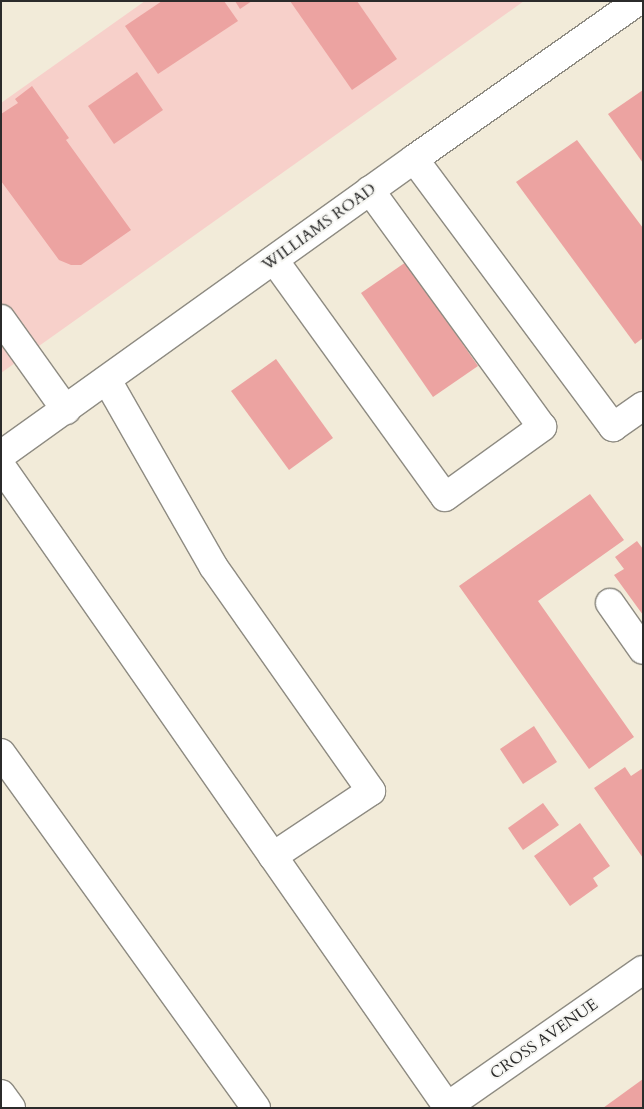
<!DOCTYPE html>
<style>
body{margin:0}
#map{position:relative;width:644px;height:1109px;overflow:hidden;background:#f2ebd9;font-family:Cardo,serif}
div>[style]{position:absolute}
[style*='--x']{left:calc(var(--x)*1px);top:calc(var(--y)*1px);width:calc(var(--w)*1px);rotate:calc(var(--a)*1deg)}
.built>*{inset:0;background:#f7d0ca}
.building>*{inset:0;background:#eca3a1}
.roads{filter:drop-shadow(1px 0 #8e8b82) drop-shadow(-1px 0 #8e8b82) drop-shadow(0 1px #8e8b82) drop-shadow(0 -1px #8e8b82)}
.minor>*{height:28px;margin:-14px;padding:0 14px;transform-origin:14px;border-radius:14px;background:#fff}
.major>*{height:28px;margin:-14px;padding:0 14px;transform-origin:14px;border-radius:14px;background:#fff}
span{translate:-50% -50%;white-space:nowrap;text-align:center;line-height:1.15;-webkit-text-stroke:4px #f6f6f2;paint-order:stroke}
.street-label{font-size:16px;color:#2b2b2b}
.frame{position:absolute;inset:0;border:2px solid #2b2b2b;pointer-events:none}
</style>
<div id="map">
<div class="built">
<div style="clip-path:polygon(145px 1px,524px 1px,1px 373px,1px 103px)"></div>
</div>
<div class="building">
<div style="clip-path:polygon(162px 1px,224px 1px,238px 21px,158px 74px,125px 26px)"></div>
<div style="clip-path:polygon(235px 1px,252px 1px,240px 9px)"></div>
<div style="clip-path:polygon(290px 1px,357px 1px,397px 59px,352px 90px)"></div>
<div style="clip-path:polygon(137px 72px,163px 110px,114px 144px,88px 106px)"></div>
<div style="clip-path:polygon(32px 86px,69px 138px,66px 140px,131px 230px,81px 265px,71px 265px,59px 260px,1px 181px,1px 114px,18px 103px,15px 99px)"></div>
<div style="clip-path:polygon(643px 90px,643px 163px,608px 114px)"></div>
<div style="clip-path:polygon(577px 140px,643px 228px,643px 338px,635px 344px,516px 182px)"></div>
<div style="clip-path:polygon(406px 262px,478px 366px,433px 397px,361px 293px)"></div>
<div style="clip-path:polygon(276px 359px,333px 438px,289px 470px,231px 391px)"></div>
<div style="clip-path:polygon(590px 494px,624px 540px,538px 601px,634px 737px,589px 769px,459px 586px)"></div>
<div style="clip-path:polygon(637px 541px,643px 549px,643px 615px,614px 575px,624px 569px,615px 557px)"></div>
<div style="clip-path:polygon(534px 726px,557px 762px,523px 784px,500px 749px)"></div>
<div style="clip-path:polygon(625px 767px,631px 776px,643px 768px,643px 858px,594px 788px)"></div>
<div style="clip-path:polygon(543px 803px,559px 825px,523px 850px,508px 828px)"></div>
<div style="clip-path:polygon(580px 823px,610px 866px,593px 878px,598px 886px,570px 906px,534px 856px)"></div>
<div style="clip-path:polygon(643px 1079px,643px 1108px,603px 1108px)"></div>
</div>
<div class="roads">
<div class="minor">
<div style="--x:414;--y:159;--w:334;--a:53.4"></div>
<div style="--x:613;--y:427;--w:37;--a:-35"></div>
<div style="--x:274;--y:260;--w:292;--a:54.2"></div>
<div style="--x:445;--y:497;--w:120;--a:-35.8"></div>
<div style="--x:542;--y:427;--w:293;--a:-126"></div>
<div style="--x:1;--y:319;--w:112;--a:54.5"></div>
<div style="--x:107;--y:380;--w:214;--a:60.3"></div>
<div style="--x:213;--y:566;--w:275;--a:54.9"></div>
<div style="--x:371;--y:791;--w:118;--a:146.4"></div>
<div style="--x:1;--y:466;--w:780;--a:55.13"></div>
<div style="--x:610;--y:603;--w:57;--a:54.9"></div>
<div style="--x:1;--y:753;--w:437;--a:54.3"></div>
<div style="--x:1;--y:1094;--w:17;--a:54"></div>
<div style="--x:445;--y:1108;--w:241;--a:-34.9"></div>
</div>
<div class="major">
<div style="--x:1;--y:455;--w:508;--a:-35.63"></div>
<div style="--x:414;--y:159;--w:274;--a:-35.2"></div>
</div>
</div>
<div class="street-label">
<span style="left:319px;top:227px;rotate:-36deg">WILLIAMS ROAD</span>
<span style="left:544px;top:1039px;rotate:-35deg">CROSS AVENUE</span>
</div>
<div class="frame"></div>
</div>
